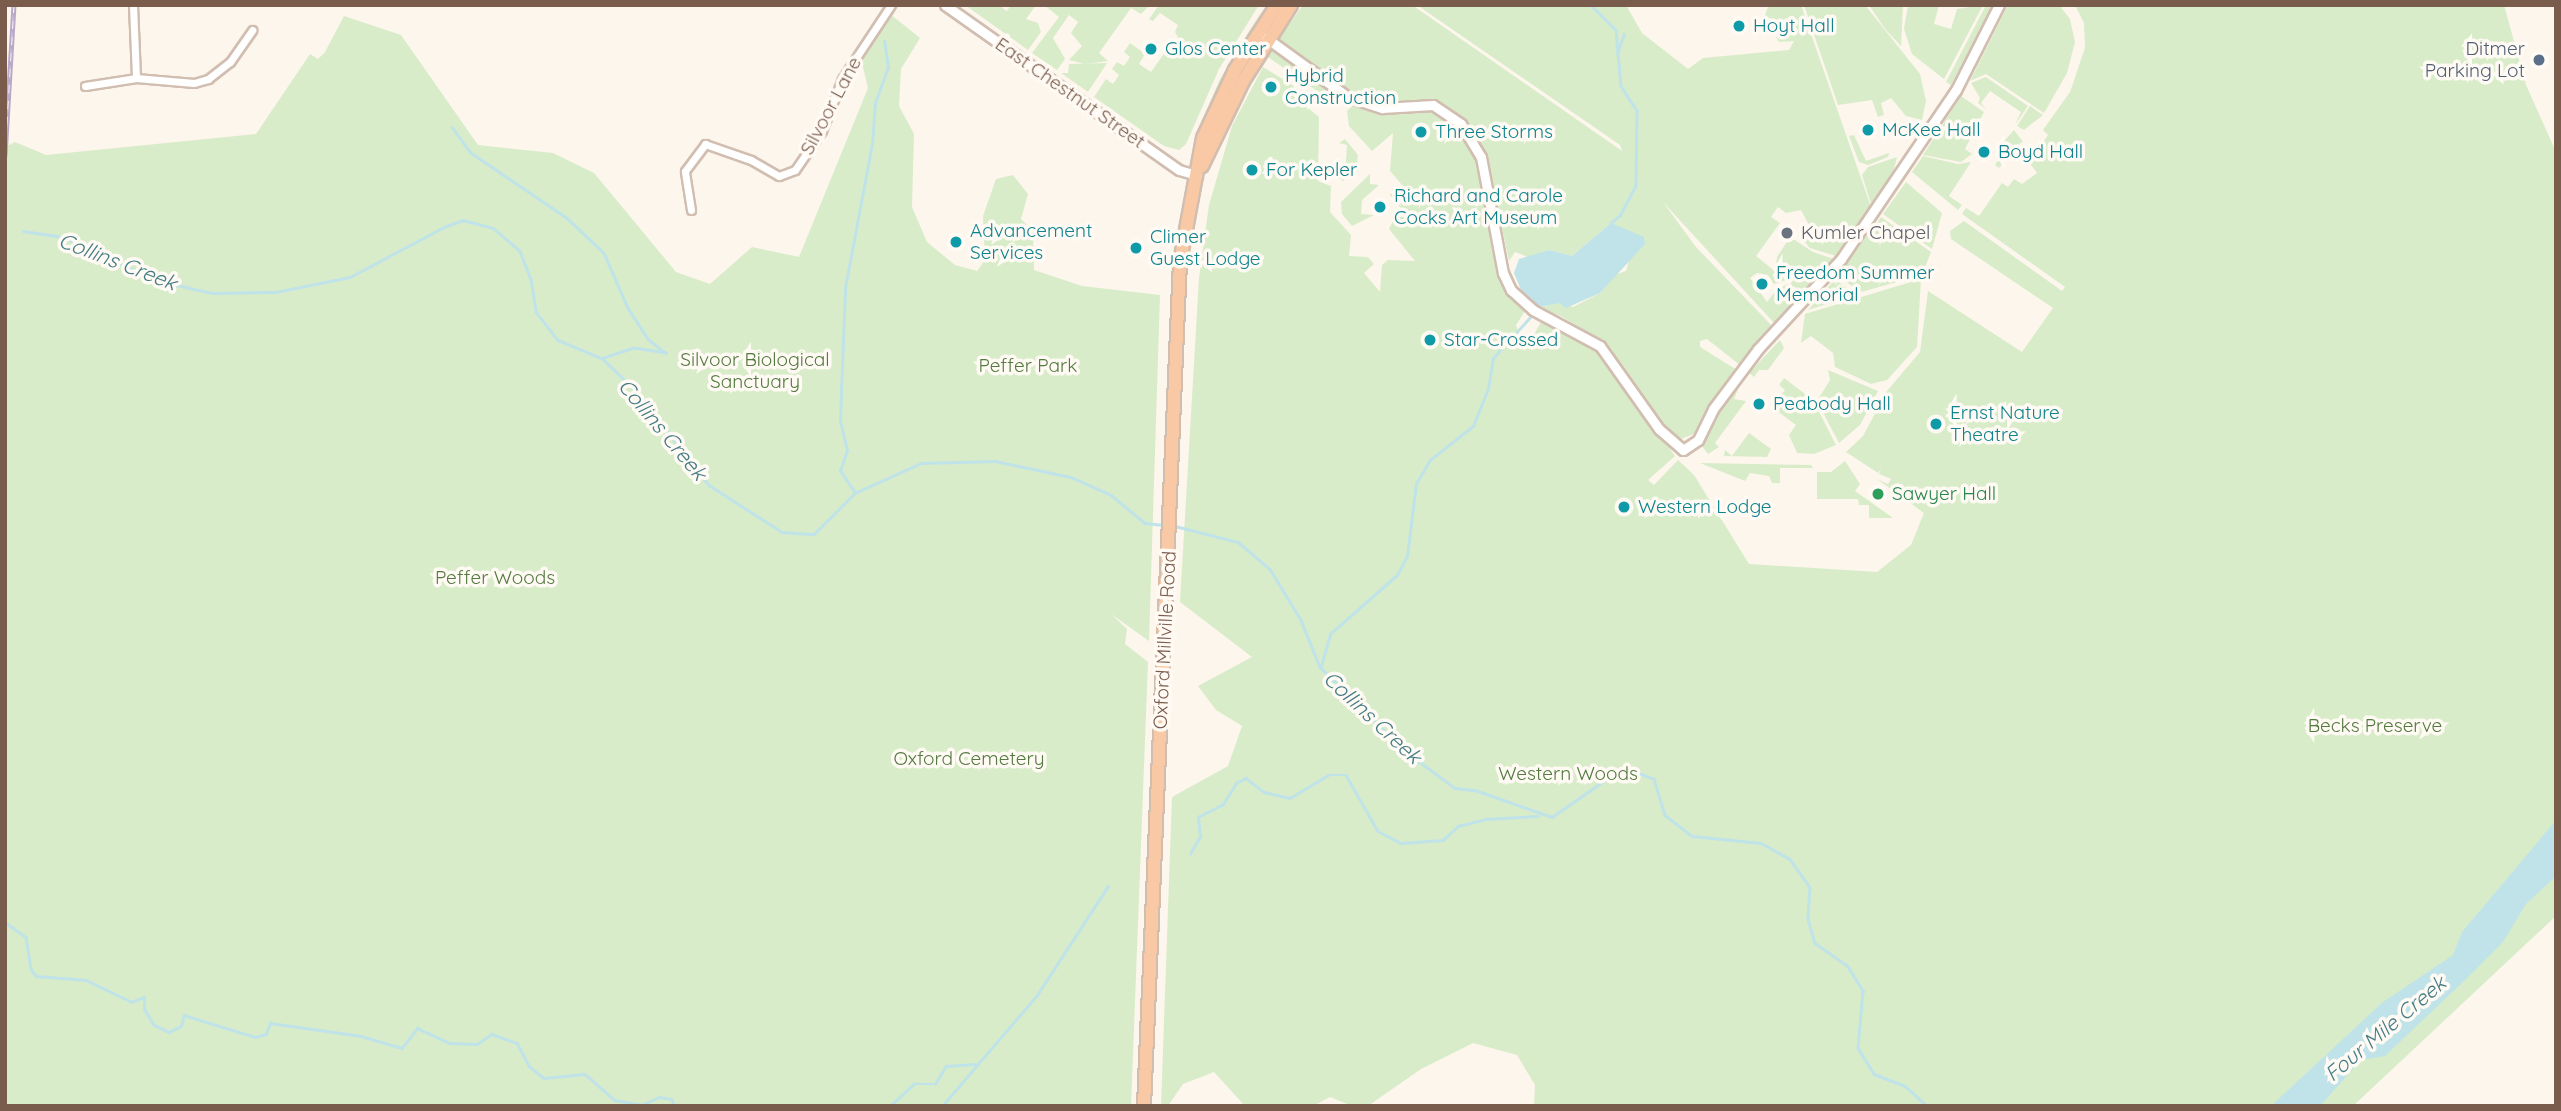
<!DOCTYPE html>
<style>
body{margin:0}
#map{position:relative;width:2561px;height:1111px;overflow:hidden;background:#fdf6ec;font-family:Quicksand,sans-serif}
div>[style]{position:absolute}
[style*='--x']{left:calc(var(--x)*1px);top:calc(var(--y)*1px);width:calc(var(--w)*1px);rotate:calc(var(--a)*1deg)}
.green>*{inset:0;background:#d8ecc9}
.water>*{inset:0;background:#bfe3e8}
.stream>*{height:2.5px;margin:-1.25px;padding:0 1.25px;transform-origin:1.25px;border-radius:1.25px;background:#bfe3e8}
.roads{filter:drop-shadow(2px 0 #d1beb0) drop-shadow(-2px 0 #d1beb0) drop-shadow(0 2px #d1beb0) drop-shadow(0 -2px #d1beb0)}
.minor>*{height:7px;margin:-3.5px;padding:0 3.5px;transform-origin:3.5px;border-radius:3.5px;background:#fff}
.tertiary>*{height:9px;margin:-4.5px;padding:0 4.5px;transform-origin:4.5px;border-radius:4.5px;background:#fff}
.trunk>*{height:12px;margin:-6px;padding:0 6px;transform-origin:6px;border-radius:6px;background:#f9c8a4}
.rail>*{height:5px;margin-top:-2.5px;transform-origin:0;background:repeating-linear-gradient(90deg,#fffaf3 0 8px,#b9a8c9 0 16px);box-sizing:border-box;border-block:2px solid #b9a8c9}
.dots>*{width:19px;height:19px;translate:-50% -50%;box-sizing:border-box;border:4px solid #fffaf3;border-radius:50%}
span{translate:-50% -50%;white-space:nowrap;text-align:center;line-height:1.15;-webkit-text-stroke:7px #fffaf3;paint-order:stroke}
.culture-label{font-size:19px;color:#0d838f}
.left{translate:0 -50%;text-align:left}
.service-label{font-size:19px;color:#4e5e75}
.right{translate:-100% -50%;text-align:right}
.street-label{font-size:19px;color:#7a5c4d}
.worship-label{font-size:19px;color:#5b616d}
.park-label{font-size:19px;color:#537a41}
.leisure-label{font-size:19px;color:#27864d}
.water-label{font-size:21px;color:#437c86;font-style:italic}
.frame{position:absolute;inset:0;border:7px solid #7a5c4d;pointer-events:none}
</style>
<div id="map">
<div class="green">
<div style="clip-path:polygon(965px 5px,998px 5px,1007px 11px,1011px 5px,1036px 5px,1026px 19px,1038px 23px,1041px 32px,1028px 50px)"></div>
<div style="clip-path:polygon(1044px 5px,1146px 5px,1148px 7px,1141px 14px,1131px 8px,1099px 53px,1108px 61px,1085px 64px,1069px 60px,1082px 46px,1071px 33px,1078px 22px,1069px 15px,1053px 38px,1065px 59px,1057px 70px,1032px 53px,1059px 17px)"></div>
<div style="clip-path:polygon(1159px 5px,1259px 5px,1219px 69px,1186px 144px,1179px 150px,1164px 146px,1094px 97px,1106px 79px,1113px 84px,1119px 75px,1112px 69px,1117px 62px,1124px 66px,1130px 57px,1124px 52px,1130px 43px,1145px 54px,1139px 64px,1151px 72px,1173px 41px,1182px 44px,1175px 32px,1178px 25px,1160px 13px,1153px 21px,1149px 19px)"></div>
<div style="clip-path:polygon(1265px 5px,1219px 85px,1197px 132px,1220px 79px)"></div>
<div style="clip-path:polygon(1303px 5px,1412px 5px,1622px 151px,1620px 145px,1417px 5px,1626px 5px,1642px 33px,1688px 69px,1703px 58px,1789px 50px,1794px 41px,1779px 42px,1776px 37px,1787px 35px,1786px 30px,1765px 15px,1769px 5px,1801px 5px,1871px 207px,1836px 256px,1810px 248px,1804px 241px,1809px 225px,1801px 210px,1786px 213px,1778px 207px,1771px 217px,1780px 223px,1756px 256px,1786px 280px,1774px 284px,1768px 275px,1757px 273px,1750px 278px,1767px 302px,1777px 289px,1788px 284px,1790px 309px,1776px 325px,1663px 202px,1696px 247px,1774px 328px,1741px 366px,1707px 339px,1700px 341px,1700px 347px,1737px 370px,1694px 434px,1678px 440px,1666px 431px,1607px 345px,1561px 316px,1539px 308px,1559px 302px,1573px 307px,1600px 293px,1612px 276px,1626px 271px,1636px 237px,1611px 223px,1572px 256px,1549px 250px,1528px 257px,1515px 252px,1509px 261px,1489px 167px,1467px 124px,1436px 100px,1379px 103px,1360px 98px,1313px 68px,1278px 40px)"></div>
<div style="clip-path:polygon(1804px 5px,1865px 5px,1920px 74px,1926px 101px,1922px 120px,1906px 116px,1891px 98px,1881px 103px,1884px 115px,1878px 117px,1872px 100px,1838px 105px)"></div>
<div style="clip-path:polygon(1869px 5px,1903px 5px,1901px 46px,1885px 29px)"></div>
<div style="clip-path:polygon(1908px 5px,1939px 5px,1934px 24px,1951px 29px,1957px 9px,1983px 5px,1944px 79px,1912px 54px,1904px 29px)"></div>
<div style="clip-path:polygon(1986px 5px,1993px 5px,1951px 85px,1946px 82px)"></div>
<div style="clip-path:polygon(2008px 5px,2059px 5px,2070px 19px,2075px 42px,2067px 73px,2044px 113px,1986px 74px,1970px 81px)"></div>
<div style="clip-path:polygon(2075px 5px,2504px 5px,2526px 85px,2556px 152px,2556px 916px,2353px 1106px,1534px 1106px,1535px 1085px,1517px 1055px,1473px 1043px,1421px 1069px,1368px 1106px,1352px 1106px,1330px 1097px,1313px 1106px,1245px 1106px,1214px 1072px,1183px 1084px,1168px 1106px,1161px 1106px,1172px 797px,1228px 766px,1242px 726px,1216px 710px,1198px 686px,1252px 657px,1180px 602px,1199px 278px,1209px 205px,1232px 126px,1263px 67px,1294px 86px,1292px 95px,1319px 117px,1318px 181px,1331px 186px,1330px 212px,1351px 235px,1349px 256px,1368px 257px,1374px 264px,1364px 273px,1380px 292px,1382px 265px,1388px 260px,1415px 261px,1389px 229px,1395px 217px,1408px 217px,1390px 195px,1393px 187px,1403px 186px,1390px 171px,1393px 133px,1372px 151px,1349px 126px,1347px 111px,1352px 106px,1386px 112px,1432px 109px,1457px 127px,1474px 151px,1500px 280px,1525px 311px,1516px 325px,1525px 351px,1541px 322px,1600px 352px,1675px 456px,1648px 480px,1654px 485px,1678px 460px,1694px 475px,1749px 564px,1877px 572px,1911px 545px,1924px 513px,1877px 479px,1888px 484px,1891px 479px,1879px 474px,1881px 469px,1878px 473px,1846px 452px,1863px 436px,1887px 391px,1920px 352px,1928px 291px,2022px 352px,2053px 308px,1951px 239px,1950px 231px,1964px 221px,2062px 291px,2065px 287px,1962px 214px,1966px 208px,1979px 216px,2002px 183px,2008px 187px,2014px 179px,2022px 184px,2037px 173px,2029px 162px,2048px 135px,2043px 130px,2070px 92px,2085px 48px,2084px 23px)"></div>
<div style="clip-path:polygon(890px 14px,920px 38px,901px 69px,899px 106px,914px 134px,912px 207px,927px 242px,955px 265px,977px 271px,985px 260px,983px 216px,996px 179px,1013px 175px,1028px 194px,1021px 219px,1033px 231px,1034px 270px,1082px 286px,1160px 295px,1149px 641px,1111px 614px,1127px 629px,1125px 644px,1148px 662px,1131px 1106px,5px 1106px,5px 147px,15px 142px,46px 155px,256px 134px,310px 54px,318px 59px,325px 52px,344px 16px,401px 35px,478px 145px,553px 153px,594px 173px,676px 272px,710px 284px,752px 247px,799px 257px,868px 88px,861px 59px)"></div>
<div style="clip-path:polygon(1275px 49px,1337px 95px,1338px 100px,1333px 102px,1268px 57px)"></div>
<div style="clip-path:polygon(1107px 63px,1088px 92px,1061px 73px,1068px 73px,1069px 64px)"></div>
<div style="clip-path:polygon(1986px 77px,2028px 106px,2015px 125px,2021px 112px,1990px 91px,1981px 103px,1986px 109px,1978px 103px,1980px 98px,1971px 83px)"></div>
<div style="clip-path:polygon(1961px 96px,1984px 112px,1965px 149px,1972px 154px,1961px 162px,1923px 155px)"></div>
<div style="clip-path:polygon(2030px 106px,2043px 115px,2024px 130px,2017px 126px)"></div>
<div style="clip-path:polygon(2014px 130px,2023px 142px,2015px 146px,2006px 141px,2000px 147px,2008px 158px,1999px 168px,1995px 165px,2002px 155px,1996px 150px)"></div>
<div style="clip-path:polygon(1854px 135px,1866px 161px,1889px 153px,1888px 157px,1868px 165px,1859px 162px,1849px 136px)"></div>
<div style="clip-path:polygon(1345px 139px,1358px 155px,1356px 172px,1343px 181px,1337px 176px,1345px 175px,1347px 145px,1339px 143px)"></div>
<div style="clip-path:polygon(1923px 156px,1958px 164px,1971px 162px,1949px 196px,1962px 205px,1958px 210px,1912px 172px)"></div>
<div style="clip-path:polygon(1897px 157px,1892px 177px,1871px 204px,1862px 175px,1868px 167px)"></div>
<div style="clip-path:polygon(1370px 174px,1370px 184px,1379px 185px,1362px 200px,1361px 214px,1374px 215px,1352px 226px,1342px 214px,1341px 202px)"></div>
<div style="clip-path:polygon(1906px 182px,1942px 213px,1932px 249px,1883px 214px)"></div>
<div style="clip-path:polygon(1881px 217px,1931px 252px,1922px 275px,1861px 292px,1837px 276px)"></div>
<div style="clip-path:polygon(1790px 237px,1813px 252px,1834px 259px,1825px 269px,1809px 274px,1785px 271px,1776px 264px,1777px 257px)"></div>
<div style="clip-path:polygon(1822px 273px,1795px 305px,1791px 283px,1796px 277px)"></div>
<div style="clip-path:polygon(1835px 279px,1856px 295px,1808px 310px,1824px 292px,1836px 299px,1825px 291px)"></div>
<div style="clip-path:polygon(1921px 279px,1917px 347px,1887px 380px,1871px 384px,1835px 367px,1833px 353px,1811px 336px,1801px 343px,1805px 314px)"></div>
<div style="clip-path:polygon(1780px 340px,1784px 348px,1768px 370px,1759px 370px,1754px 377px,1749px 373px)"></div>
<div style="clip-path:polygon(1828px 370px,1878px 391px,1860px 425px,1839px 443px,1817px 401px,1830px 380px)"></div>
<div style="clip-path:polygon(1784px 378px,1813px 400px,1836px 445px,1814px 454px,1797px 453px,1789px 435px,1796px 425px,1772px 407px,1785px 390px,1779px 385px)"></div>
<div style="clip-path:polygon(1738px 389px,1734px 399px,1746px 401px,1715px 443px,1719px 447px,1708px 454px,1702px 446px,1708px 430px,1729px 395px)"></div>
<div style="clip-path:polygon(1749px 433px,1771px 449px,1767px 457px,1724px 456px,1725px 450px,1732px 456px)"></div>
<div style="clip-path:polygon(1845px 461px,1860px 484px,1855px 491px,1893px 518px,1869px 518px,1869px 505px,1859px 505px,1858px 499px,1817px 499px,1817px 472px,1831px 472px)"></div>
<div style="clip-path:polygon(1700px 463px,1811px 465px,1813px 468px,1780px 468px,1780px 483px,1772px 483px,1769px 476px,1750px 473px,1745px 481px)"></div>
</div>
<div class="water">
<div style="clip-path:polygon(1611px 223px,1644px 237px,1645px 244px,1600px 293px,1566px 308px,1559px 303px,1540px 307px,1523px 295px,1514px 273px,1519px 259px,1549px 250px,1572px 256px)"></div>
<div style="clip-path:polygon(2556px 820px,2556px 876px,2526px 904px,2503px 942px,2464px 981px,2385px 1056px,2361px 1060px,2320px 1106px,2271px 1106px,2383px 1002px,2453px 955px,2462px 932px)"></div>
</div>
<div class="stream">
<div style="--x:1591;--y:5;--w:35;--a:45"></div>
<div style="--x:1616;--y:30;--w:56;--a:84.9"></div>
<div style="--x:1621;--y:86;--w:30;--a:57"></div>
<div style="--x:1637;--y:111;--w:75;--a:90.8"></div>
<div style="--x:1636;--y:186;--w:34;--a:118"></div>
<div style="--x:1620;--y:216;--w:11;--a:142"></div>
<div style="--x:1617;--y:54;--w:21;--a:-71"></div>
<div style="--x:452;--y:127;--w:31;--a:54"></div>
<div style="--x:470;--y:152;--w:117;--a:34.2"></div>
<div style="--x:567;--y:218;--w:51;--a:43.4"></div>
<div style="--x:604;--y:253;--w:60;--a:66.4"></div>
<div style="--x:628;--y:308;--w:37;--a:57"></div>
<div style="--x:648;--y:339;--w:23;--a:38"></div>
<div style="--x:666;--y:353;--w:32;--a:-171"></div>
<div style="--x:634;--y:348;--w:32;--a:162"></div>
<div style="--x:23;--y:231;--w:40;--a:8.5"></div>
<div style="--x:63;--y:237;--w:102;--a:25.1"></div>
<div style="--x:155;--y:280;--w:58;--a:12.8"></div>
<div style="--x:212;--y:293;--w:64;--a:-0.9"></div>
<div style="--x:276;--y:292;--w:76;--a:-11.5"></div>
<div style="--x:350;--y:277;--w:106;--a:-28"></div>
<div style="--x:444;--y:227;--w:20;--a:-20"></div>
<div style="--x:463;--y:220;--w:31;--a:15"></div>
<div style="--x:493;--y:228;--w:35;--a:40"></div>
<div style="--x:520;--y:251;--w:30;--a:69"></div>
<div style="--x:531;--y:279;--w:33;--a:81"></div>
<div style="--x:536;--y:312;--w:36;--a:52"></div>
<div style="--x:558;--y:340;--w:49;--a:22.9"></div>
<div style="--x:603;--y:359;--w:47;--a:44.1"></div>
<div style="--x:637;--y:392;--w:118;--a:52.3"></div>
<div style="--x:709;--y:485;--w:87;--a:32.8"></div>
<div style="--x:782;--y:532;--w:32;--a:4"></div>
<div style="--x:814;--y:534;--w:58;--a:-45"></div>
<div style="--x:855;--y:493;--w:72;--a:-24.4"></div>
<div style="--x:921;--y:463;--w:74;--a:-1.5"></div>
<div style="--x:995;--y:461;--w:78;--a:11.9"></div>
<div style="--x:1071;--y:477;--w:44;--a:24.2"></div>
<div style="--x:1111;--y:495;--w:44;--a:39.5"></div>
<div style="--x:1145;--y:523;--w:19;--a:6"></div>
<div style="--x:855;--y:493;--w:27;--a:-124"></div>
<div style="--x:840;--y:471;--w:21;--a:-71"></div>
<div style="--x:847;--y:451;--w:32;--a:-103"></div>
<div style="--x:840;--y:420;--w:132;--a:-87.8"></div>
<div style="--x:845;--y:288;--w:147;--a:-79.4"></div>
<div style="--x:872;--y:144;--w:41;--a:-85.8"></div>
<div style="--x:875;--y:103;--w:37;--a:-70"></div>
<div style="--x:888;--y:68;--w:27;--a:-98"></div>
<div style="--x:1175;--y:526;--w:65;--a:14.3"></div>
<div style="--x:1238;--y:542;--w:42;--a:40.2"></div>
<div style="--x:1270;--y:569;--w:60;--a:58.7"></div>
<div style="--x:1301;--y:620;--w:51;--a:68"></div>
<div style="--x:1320;--y:667;--w:120;--a:44.7"></div>
<div style="--x:1405;--y:751;--w:62;--a:36.5"></div>
<div style="--x:1455;--y:788;--w:20;--a:6"></div>
<div style="--x:1475;--y:790;--w:82;--a:19.3"></div>
<div style="--x:1552;--y:817;--w:68;--a:-34.9"></div>
<div style="--x:1608;--y:778;--w:24;--a:-19"></div>
<div style="--x:1631;--y:770;--w:25;--a:21"></div>
<div style="--x:1654;--y:779;--w:38;--a:73"></div>
<div style="--x:1665;--y:815;--w:34;--a:38"></div>
<div style="--x:1692;--y:836;--w:69;--a:5.8"></div>
<div style="--x:1761;--y:843;--w:33;--a:29"></div>
<div style="--x:1790;--y:859;--w:35;--a:55"></div>
<div style="--x:1810;--y:888;--w:31;--a:94"></div>
<div style="--x:1808;--y:919;--w:25;--a:74"></div>
<div style="--x:1815;--y:943;--w:39;--a:35"></div>
<div style="--x:1847;--y:965;--w:31;--a:58"></div>
<div style="--x:1863;--y:991;--w:57;--a:95"></div>
<div style="--x:1858;--y:1048;--w:31;--a:58"></div>
<div style="--x:1874;--y:1074;--w:33;--a:21"></div>
<div style="--x:1905;--y:1086;--w:30;--a:42"></div>
<div style="--x:1321;--y:666;--w:33;--a:-74"></div>
<div style="--x:1330;--y:634;--w:89;--a:-41.4"></div>
<div style="--x:1397;--y:575;--w:21;--a:-62"></div>
<div style="--x:1407;--y:556;--w:73;--a:-82.9"></div>
<div style="--x:1416;--y:484;--w:28;--a:-60"></div>
<div style="--x:1430;--y:460;--w:55;--a:-38.3"></div>
<div style="--x:1473;--y:426;--w:40;--a:-68"></div>
<div style="--x:1488;--y:389;--w:31;--a:-81"></div>
<div style="--x:1493;--y:358;--w:59;--a:-47.7"></div>
<div style="--x:1190;--y:854;--w:20;--a:-60"></div>
<div style="--x:1200;--y:837;--w:20;--a:-96"></div>
<div style="--x:1198;--y:817;--w:28;--a:-27"></div>
<div style="--x:1223;--y:804;--w:25;--a:-58"></div>
<div style="--x:1236;--y:783;--w:11;--a:-27"></div>
<div style="--x:1246;--y:778;--w:23;--a:38"></div>
<div style="--x:1264;--y:792;--w:27;--a:13"></div>
<div style="--x:1290;--y:798;--w:44;--a:-31.2"></div>
<div style="--x:1328;--y:775;--w:18;--a:0"></div>
<div style="--x:1346;--y:775;--w:64;--a:60.3"></div>
<div style="--x:1378;--y:831;--w:26;--a:28"></div>
<div style="--x:1401;--y:843;--w:42;--a:-4.1"></div>
<div style="--x:1443;--y:840;--w:21;--a:-43"></div>
<div style="--x:1458;--y:826;--w:29;--a:-14"></div>
<div style="--x:1486;--y:819;--w:52;--a:-3.3"></div>
<div style="--x:5;--y:922;--w:26;--a:36"></div>
<div style="--x:26;--y:937;--w:32;--a:81"></div>
<div style="--x:31;--y:969;--w:9;--a:54"></div>
<div style="--x:36;--y:976;--w:50;--a:4.6"></div>
<div style="--x:86;--y:980;--w:51;--a:25.6"></div>
<div style="--x:132;--y:1002;--w:13;--a:-23"></div>
<div style="--x:144;--y:997;--w:13;--a:86"></div>
<div style="--x:145;--y:1010;--w:17;--a:59"></div>
<div style="--x:154;--y:1025;--w:17;--a:25"></div>
<div style="--x:169;--y:1032;--w:13;--a:-27"></div>
<div style="--x:181;--y:1026;--w:11;--a:-75"></div>
<div style="--x:184;--y:1015;--w:74;--a:17.2"></div>
<div style="--x:255;--y:1037;--w:11;--a:-15"></div>
<div style="--x:266;--y:1034;--w:12;--a:-70"></div>
<div style="--x:270;--y:1023;--w:92;--a:8.1"></div>
<div style="--x:361;--y:1036;--w:43;--a:16.3"></div>
<div style="--x:402;--y:1048;--w:25;--a:-53"></div>
<div style="--x:417;--y:1028;--w:35;--a:25"></div>
<div style="--x:449;--y:1043;--w:28;--a:2"></div>
<div style="--x:477;--y:1044;--w:18;--a:-34"></div>
<div style="--x:492;--y:1034;--w:27;--a:20"></div>
<div style="--x:517;--y:1043;--w:26;--a:62"></div>
<div style="--x:529;--y:1066;--w:19;--a:39"></div>
<div style="--x:544;--y:1078;--w:41;--a:-5.6"></div>
<div style="--x:585;--y:1074;--w:40;--a:41"></div>
<div style="--x:615;--y:1100;--w:27;--a:10"></div>
<div style="--x:642;--y:1105;--w:19;--a:-25"></div>
<div style="--x:659;--y:1097;--w:13;--a:9"></div>
<div style="--x:672;--y:1099;--w:7;--a:74"></div>
<div style="--x:890;--y:1106;--w:33;--a:-43"></div>
<div style="--x:914;--y:1084;--w:21;--a:0"></div>
<div style="--x:935;--y:1084;--w:21;--a:-59"></div>
<div style="--x:946;--y:1066;--w:29;--a:-4"></div>
<div style="--x:942;--y:1106;--w:146;--a:-49.4"></div>
<div style="--x:1037;--y:995;--w:130;--a:-56.9"></div>
</div>
<div class="roads">
<div class="minor">
<div style="--x:133;--y:5;--w:73;--a:87.6"></div>
<div style="--x:85;--y:86;--w:52;--a:-8.9"></div>
<div style="--x:136;--y:78;--w:58;--a:4.9"></div>
<div style="--x:194;--y:83;--w:15;--a:-16"></div>
<div style="--x:208;--y:79;--w:28;--a:-38"></div>
<div style="--x:230;--y:62;--w:39;--a:-55"></div>
<div style="--x:691;--y:210;--w:39;--a:-99"></div>
<div style="--x:685;--y:171;--w:34;--a:-53"></div>
<div style="--x:705;--y:144;--w:49;--a:19.2"></div>
<div style="--x:751;--y:160;--w:32;--a:30"></div>
<div style="--x:779;--y:176;--w:17;--a:-21"></div>
<div style="--x:795;--y:170;--w:47;--a:-55.3"></div>
<div style="--x:822;--y:131;--w:56;--a:-69"></div>
<div style="--x:842;--y:79;--w:89;--a:-56.5"></div>
</div>
<div class="tertiary">
<div style="--x:945;--y:5;--w:286;--a:35.2"></div>
<div style="--x:1179;--y:170;--w:19;--a:16"></div>
<div style="--x:1265;--y:37;--w:102;--a:35.9"></div>
<div style="--x:1348;--y:97;--w:36;--a:18"></div>
<div style="--x:1382;--y:108;--w:51;--a:-3.4"></div>
<div style="--x:1433;--y:105;--w:34;--a:34"></div>
<div style="--x:1461;--y:124;--w:39;--a:59"></div>
<div style="--x:1481;--y:157;--w:118;--a:79.3"></div>
<div style="--x:1503;--y:273;--w:19;--a:65"></div>
<div style="--x:1511;--y:290;--w:30;--a:42"></div>
<div style="--x:1533;--y:310;--w:76;--a:28.2"></div>
<div style="--x:1600;--y:346;--w:102;--a:54.6"></div>
<div style="--x:1659;--y:429;--w:32;--a:41"></div>
<div style="--x:1683;--y:450;--w:18;--a:-34"></div>
<div style="--x:1698;--y:440;--w:34;--a:-64"></div>
<div style="--x:1713;--y:409;--w:75;--a:-53.1"></div>
<div style="--x:1758;--y:349;--w:122;--a:-47.3"></div>
<div style="--x:1841;--y:259;--w:204;--a:-55.8"></div>
<div style="--x:1956;--y:90;--w:95;--a:-63.2"></div>
</div>
<div class="trunk">
<div style="--x:1202;--y:166;--w:94;--a:-64.2"></div>
<div style="--x:1243;--y:81;--w:90;--a:-57.7"></div>
<div style="--x:1144;--y:1106;--w:845;--a:-87.56"></div>
<div style="--x:1180;--y:262;--w:126;--a:-79.5"></div>
<div style="--x:1203;--y:138;--w:75;--a:-64.8"></div>
<div style="--x:1235;--y:70;--w:77;--a:-57.1"></div>
</div>
</div>
<div class="rail">
<div style="--x:5;--y:156;--w:151;--a:-86.6"></div>
</div>
<div class="dots">
<div style="left:1739px;top:26px;background:#0f9aa8"></div>
<div style="left:1151px;top:49px;background:#0f9aa8"></div>
<div style="left:2539px;top:60px;background:#5c6f8a"></div>
<div style="left:1271px;top:87px;background:#0f9aa8"></div>
<div style="left:1868px;top:130px;background:#0f9aa8"></div>
<div style="left:1421px;top:132px;background:#0f9aa8"></div>
<div style="left:1984px;top:152px;background:#0f9aa8"></div>
<div style="left:1252px;top:170px;background:#0f9aa8"></div>
<div style="left:1380px;top:207px;background:#0f9aa8"></div>
<div style="left:1787px;top:233px;background:#6b7280"></div>
<div style="left:956px;top:242px;background:#0f9aa8"></div>
<div style="left:1136px;top:248px;background:#0f9aa8"></div>
<div style="left:1762px;top:284px;background:#0f9aa8"></div>
<div style="left:1430px;top:340px;background:#0f9aa8"></div>
<div style="left:1759px;top:404px;background:#0f9aa8"></div>
<div style="left:1936px;top:424px;background:#0f9aa8"></div>
<div style="left:1878px;top:494px;background:#2e9e5b"></div>
<div style="left:1624px;top:507px;background:#0f9aa8"></div>
</div>
<div class="culture-label">
<span class="left" style="left:1753px;top:26px">Hoyt Hall</span>
<span class="left" style="left:1165px;top:49px">Glos Center</span>
<span class="left" style="left:1285px;top:87px">Hybrid<br>Construction</span>
<span class="left" style="left:1882px;top:130px">McKee Hall</span>
<span class="left" style="left:1435px;top:132px">Three Storms</span>
<span class="left" style="left:1998px;top:152px">Boyd Hall</span>
<span class="left" style="left:1266px;top:170px">For Kepler</span>
<span class="left" style="left:1394px;top:207px">Richard and Carole<br>Cocks Art Museum</span>
<span class="left" style="left:970px;top:242px">Advancement<br>Services</span>
<span class="left" style="left:1150px;top:248px">Climer<br>Guest Lodge</span>
<span class="left" style="left:1776px;top:284px">Freedom Summer<br>Memorial</span>
<span class="left" style="left:1444px;top:340px">Star-Crossed</span>
<span class="left" style="left:1773px;top:404px">Peabody Hall</span>
<span class="left" style="left:1950px;top:424px">Ernst Nature<br>Theatre</span>
<span class="left" style="left:1638px;top:507px">Western Lodge</span>
</div>
<div class="service-label">
<span class="right" style="left:2525px;top:60px">Ditmer<br>Parking Lot</span>
</div>
<div class="street-label">
<span style="left:1070px;top:93px;rotate:35deg">East Chestnut Street</span>
<span style="left:831px;top:106px;rotate:-62deg">Silvoor Lane</span>
<span style="left:1165px;top:640px;rotate:-87deg">Oxford Millville Road</span>
</div>
<div class="worship-label">
<span class="left" style="left:1801px;top:233px">Kumler Chapel</span>
</div>
<div class="park-label">
<span style="left:755px;top:371px">Silvoor Biological<br>Sanctuary</span>
<span style="left:1028px;top:366px">Peffer Park</span>
<span style="left:495px;top:578px">Peffer Woods</span>
<span style="left:2375px;top:726px">Becks Preserve</span>
<span style="left:969px;top:759px">Oxford Cemetery</span>
<span style="left:1568px;top:774px">Western Woods</span>
</div>
<div class="leisure-label">
<span class="left" style="left:1892px;top:494px">Sawyer Hall</span>
</div>
<div class="water-label">
<span style="left:118px;top:261px;rotate:21deg">Collins Creek</span>
<span style="left:663px;top:429px;rotate:50deg">Collins Creek</span>
<span style="left:1373px;top:717px;rotate:43deg">Collins Creek</span>
<span style="left:2385px;top:1028px;rotate:-40deg">Four Mile Creek</span>
</div>
<div class="frame"></div>
</div>
